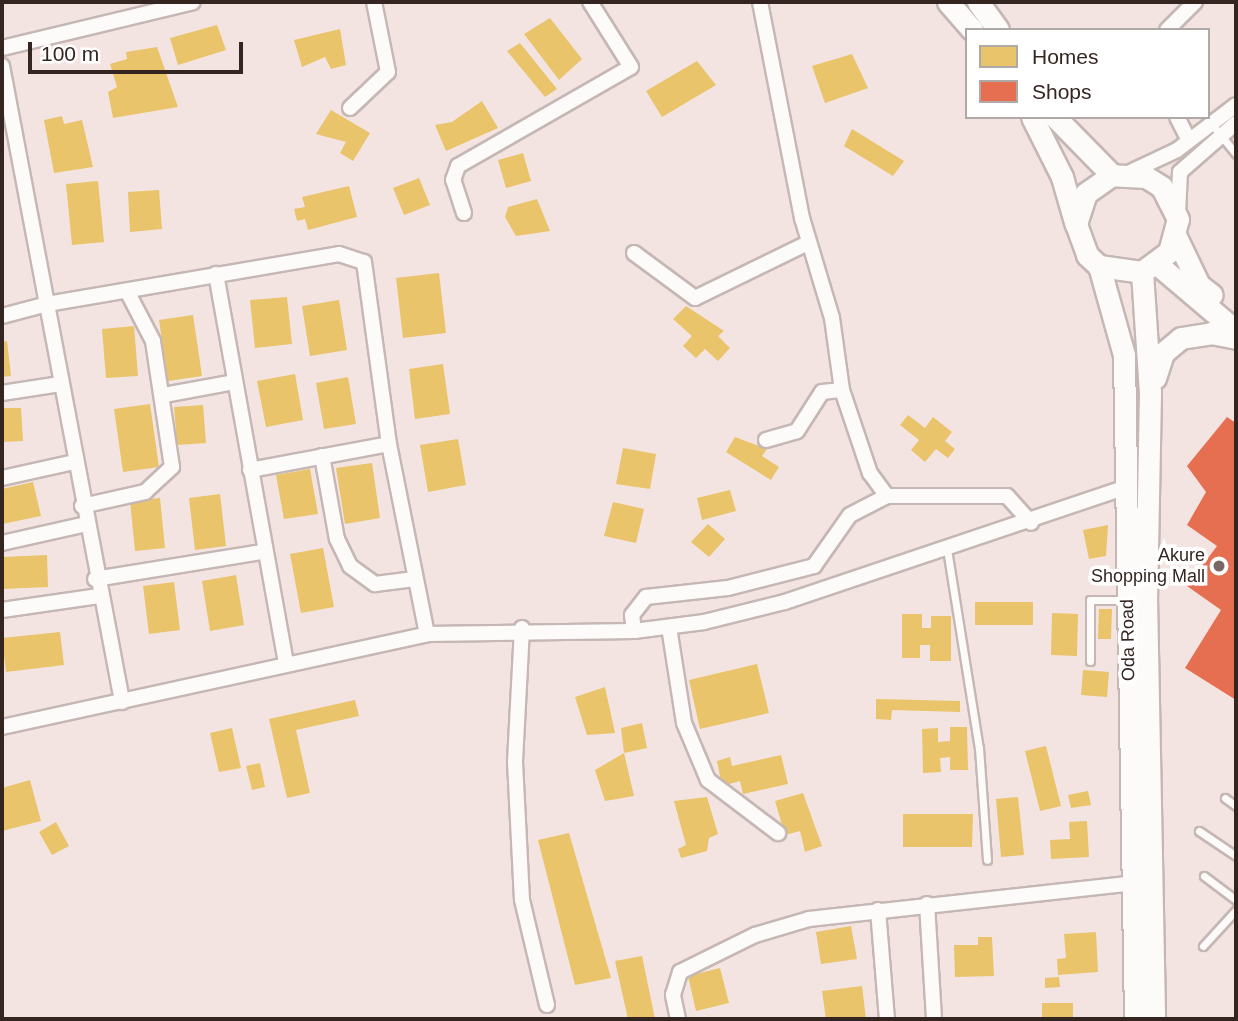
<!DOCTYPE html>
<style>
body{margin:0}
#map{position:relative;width:1238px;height:1021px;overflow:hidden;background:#f3e4e1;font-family:Helvetica,sans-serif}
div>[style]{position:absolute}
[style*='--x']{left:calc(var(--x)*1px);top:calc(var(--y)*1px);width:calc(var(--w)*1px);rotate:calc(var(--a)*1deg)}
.homes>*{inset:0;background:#e9c46a}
.shops>*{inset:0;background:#e76f51}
.roads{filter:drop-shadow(2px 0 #c5b7b4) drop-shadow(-2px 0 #c5b7b4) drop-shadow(0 2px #c5b7b4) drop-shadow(0 -2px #c5b7b4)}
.lane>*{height:7px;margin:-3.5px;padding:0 3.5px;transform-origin:3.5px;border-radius:3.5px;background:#fdfbfa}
.street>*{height:14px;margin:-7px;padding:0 7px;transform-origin:7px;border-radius:7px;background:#fdfbfa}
.secondary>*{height:21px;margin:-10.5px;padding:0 10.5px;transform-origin:10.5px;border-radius:10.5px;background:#fdfbfa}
.dots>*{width:19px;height:19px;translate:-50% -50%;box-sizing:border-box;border:4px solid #fff;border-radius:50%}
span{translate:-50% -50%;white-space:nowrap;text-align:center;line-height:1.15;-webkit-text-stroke:7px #fff;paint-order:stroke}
.poi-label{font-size:18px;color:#352521}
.right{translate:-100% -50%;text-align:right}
.street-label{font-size:18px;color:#352521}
.frame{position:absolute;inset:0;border:4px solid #352521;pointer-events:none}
.legend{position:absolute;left:965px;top:28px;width:245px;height:91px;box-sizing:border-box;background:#fff;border:2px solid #aea8a6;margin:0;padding:9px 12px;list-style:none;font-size:21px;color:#352521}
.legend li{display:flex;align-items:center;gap:14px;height:35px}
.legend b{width:35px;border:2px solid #aea8a6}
.scale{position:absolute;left:28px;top:42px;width:215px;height:32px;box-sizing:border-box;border:4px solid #352521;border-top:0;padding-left:9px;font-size:21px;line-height:24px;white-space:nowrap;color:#352521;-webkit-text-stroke:5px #fff;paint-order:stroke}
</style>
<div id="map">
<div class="homes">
<div style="clip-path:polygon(550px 18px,582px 59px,559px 80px,524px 34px)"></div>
<div style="clip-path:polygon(217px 25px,226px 50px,178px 65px,170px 38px)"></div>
<div style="clip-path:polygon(340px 29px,346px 65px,331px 69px,325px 57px,302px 67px,294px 40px)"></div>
<div style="clip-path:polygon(520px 43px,557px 89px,545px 97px,507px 51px)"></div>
<div style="clip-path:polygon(157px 47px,178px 107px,113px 118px,108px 92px,117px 87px,110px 64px,127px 59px,126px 52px)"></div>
<div style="clip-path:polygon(852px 54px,868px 88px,825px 103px,812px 66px)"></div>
<div style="clip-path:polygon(697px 61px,716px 85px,662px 117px,646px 91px)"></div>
<div style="clip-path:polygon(482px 101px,498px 128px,446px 151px,435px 125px,452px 122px)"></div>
<div style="clip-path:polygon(331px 110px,370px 133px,353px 161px,340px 153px,346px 142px,316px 134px)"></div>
<div style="clip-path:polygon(62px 116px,64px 124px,82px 120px,93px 167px,54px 173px,44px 120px)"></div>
<div style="clip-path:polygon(852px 129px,904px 161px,893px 176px,844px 146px)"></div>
<div style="clip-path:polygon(523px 153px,531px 181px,506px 188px,498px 160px)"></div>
<div style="clip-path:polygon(419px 178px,430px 205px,404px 215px,393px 188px)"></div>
<div style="clip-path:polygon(98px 181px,104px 242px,72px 245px,66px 184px)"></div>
<div style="clip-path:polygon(349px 186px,357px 217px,308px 230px,305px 219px,297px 221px,294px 209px,305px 207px,302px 197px)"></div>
<div style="clip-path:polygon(159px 190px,162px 229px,130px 232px,128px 192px)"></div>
<div style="clip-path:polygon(537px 199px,550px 231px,516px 236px,505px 217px,508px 207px)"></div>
<div style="clip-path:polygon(439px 273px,446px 333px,403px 338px,396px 278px)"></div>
<div style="clip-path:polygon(287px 297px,292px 344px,255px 348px,250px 300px)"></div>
<div style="clip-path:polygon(339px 300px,347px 350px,310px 356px,302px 306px)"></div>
<div style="clip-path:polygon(686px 306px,724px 331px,718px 336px,730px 348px,718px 361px,705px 349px,696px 358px,683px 346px,692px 336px,673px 319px)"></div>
<div style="clip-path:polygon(193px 315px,202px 376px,168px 381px,159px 320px)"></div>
<div style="clip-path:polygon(134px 326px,138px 376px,106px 378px,102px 329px)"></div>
<div style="clip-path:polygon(7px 341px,11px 376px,2px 377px,2px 342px)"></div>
<div style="clip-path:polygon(443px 364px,450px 414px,415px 419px,409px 369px)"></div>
<div style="clip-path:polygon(295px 374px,303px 420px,266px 427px,257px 381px)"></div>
<div style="clip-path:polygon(348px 377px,356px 424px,324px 429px,316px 383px)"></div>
<div style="clip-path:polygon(150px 404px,159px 467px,123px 472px,114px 409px)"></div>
<div style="clip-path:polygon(203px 405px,206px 443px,177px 445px,174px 407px)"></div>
<div style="clip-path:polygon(2px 408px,21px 408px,23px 441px,2px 442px)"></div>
<div style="clip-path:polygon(908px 415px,925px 428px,933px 417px,952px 432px,945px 441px,955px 449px,948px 458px,936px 449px,925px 462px,911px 450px,919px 440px,900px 425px)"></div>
<div style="clip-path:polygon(735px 437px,767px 449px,762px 456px,779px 467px,771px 480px,726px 452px)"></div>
<div style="clip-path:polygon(458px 439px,466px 485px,428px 492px,420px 445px)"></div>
<div style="clip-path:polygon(623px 448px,656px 454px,650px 489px,616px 484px)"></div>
<div style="clip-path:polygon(372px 463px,380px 518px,345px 524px,336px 468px)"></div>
<div style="clip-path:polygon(310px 469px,318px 514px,284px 519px,276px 475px)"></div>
<div style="clip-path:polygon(33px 482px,41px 516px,2px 524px,2px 489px)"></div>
<div style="clip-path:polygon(730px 490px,736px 511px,702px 520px,697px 498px)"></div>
<div style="clip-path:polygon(220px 494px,226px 546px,195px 550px,189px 498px)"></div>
<div style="clip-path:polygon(160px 498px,165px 548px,135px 551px,130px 501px)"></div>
<div style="clip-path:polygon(613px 502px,644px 509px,636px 543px,604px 536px)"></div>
<div style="clip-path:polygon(708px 524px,725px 539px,709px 557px,691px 542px)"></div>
<div style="clip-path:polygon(1108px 525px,1106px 556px,1089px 559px,1083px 530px)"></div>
<div style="clip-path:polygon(323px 548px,334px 607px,301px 613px,290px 554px)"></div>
<div style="clip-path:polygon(47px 555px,48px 587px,2px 589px,2px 557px)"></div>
<div style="clip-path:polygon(236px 575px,244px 625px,210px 631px,202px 581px)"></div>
<div style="clip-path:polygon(174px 582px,180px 630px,149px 634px,143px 586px)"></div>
<div style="clip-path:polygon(975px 602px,1033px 602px,1033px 625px,975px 625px)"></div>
<div style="clip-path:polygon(1099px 609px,1112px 609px,1111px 639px,1098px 639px)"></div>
<div style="clip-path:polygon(1052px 613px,1078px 614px,1077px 656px,1051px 655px)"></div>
<div style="clip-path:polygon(902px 614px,922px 614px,922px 628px,931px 628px,931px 616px,951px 616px,951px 661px,930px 661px,930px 645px,920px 645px,920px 658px,902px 658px)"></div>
<div style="clip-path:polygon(60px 632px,64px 665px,6px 672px,2px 638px)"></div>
<div style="clip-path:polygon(757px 664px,769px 713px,700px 729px,689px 680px)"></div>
<div style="clip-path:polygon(1083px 670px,1109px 672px,1107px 697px,1081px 695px)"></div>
<div style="clip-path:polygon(605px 687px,615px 733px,587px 735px,575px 697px)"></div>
<div style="clip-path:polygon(876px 699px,960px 701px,960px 712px,892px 710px,891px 720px,876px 719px)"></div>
<div style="clip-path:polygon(355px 700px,359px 716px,296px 730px,310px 793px,287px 798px,269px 719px)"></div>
<div style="clip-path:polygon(642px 723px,647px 748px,624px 753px,634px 796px,605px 801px,595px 770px,624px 753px,621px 728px)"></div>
<div style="clip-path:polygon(950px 727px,967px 727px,968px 770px,950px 770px,950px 757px,940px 758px,941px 772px,923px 773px,922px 729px,938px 728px,938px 742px,950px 741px)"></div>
<div style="clip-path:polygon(232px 728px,241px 768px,219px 772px,210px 733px)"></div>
<div style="clip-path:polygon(1046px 746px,1061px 806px,1040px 811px,1025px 751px)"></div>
<div style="clip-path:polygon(781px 755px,788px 784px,743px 794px,740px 781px,722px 786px,717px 761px,730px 757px,732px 766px)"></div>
<div style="clip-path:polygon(260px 763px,265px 787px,252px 790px,246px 766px)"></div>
<div style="clip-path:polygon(30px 780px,41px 821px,2px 831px,2px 788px)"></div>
<div style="clip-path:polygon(1088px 791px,1091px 805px,1071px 808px,1068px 795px)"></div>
<div style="clip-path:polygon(803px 793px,822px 846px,805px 852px,800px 831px,785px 835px,775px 801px)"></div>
<div style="clip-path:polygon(707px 797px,718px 834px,709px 838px,707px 851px,681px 858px,678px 849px,686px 845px,674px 801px)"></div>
<div style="clip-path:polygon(1018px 797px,1024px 855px,1001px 857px,996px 799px)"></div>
<div style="clip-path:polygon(903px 814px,973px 814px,972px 847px,903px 847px)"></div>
<div style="clip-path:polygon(1087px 821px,1089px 857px,1051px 859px,1050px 840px,1070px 839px,1069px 822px)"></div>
<div style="clip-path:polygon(56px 822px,69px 846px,52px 855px,39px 832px)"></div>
<div style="clip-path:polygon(569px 833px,611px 978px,575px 985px,538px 840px)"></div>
<div style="clip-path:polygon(851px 926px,857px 959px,821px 964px,816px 932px)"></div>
<div style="clip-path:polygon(1096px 932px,1098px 972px,1058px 975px,1057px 959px,1066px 958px,1064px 934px)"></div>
<div style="clip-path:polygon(978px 937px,992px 937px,994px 976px,955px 977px,954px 945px,978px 945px)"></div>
<div style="clip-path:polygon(642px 956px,655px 1019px,628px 1019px,615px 961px)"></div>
<div style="clip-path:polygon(720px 968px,729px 1003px,696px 1011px,688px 976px)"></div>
<div style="clip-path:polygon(1059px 977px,1060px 987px,1045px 988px,1045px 978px)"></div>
<div style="clip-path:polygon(862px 986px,866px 1019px,826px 1019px,822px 991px)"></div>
<div style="clip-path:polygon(1042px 1003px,1073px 1003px,1073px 1019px,1042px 1019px)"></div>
</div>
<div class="shops">
<div style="clip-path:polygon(1227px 417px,1236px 423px,1236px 700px,1185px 668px,1221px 610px,1187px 586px,1217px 546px,1187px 525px,1206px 492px,1187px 466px)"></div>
</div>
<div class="roads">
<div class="lane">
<div style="--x:1210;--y:122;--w:41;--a:50.9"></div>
<div style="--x:947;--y:549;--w:202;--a:80.9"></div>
<div style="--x:979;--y:748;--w:112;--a:85.9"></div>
<div style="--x:1090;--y:661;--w:61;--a:-90"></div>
<div style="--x:1090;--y:600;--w:36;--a:0"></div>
<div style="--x:1225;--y:798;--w:14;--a:36"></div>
<div style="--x:1199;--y:831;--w:45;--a:34"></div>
<div style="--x:1204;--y:876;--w:40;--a:37"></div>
<div style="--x:1203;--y:946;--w:49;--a:-47.5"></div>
</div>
<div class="street">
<div style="--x:760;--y:2;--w:220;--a:79"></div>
<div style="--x:802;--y:218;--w:104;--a:73.3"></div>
<div style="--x:832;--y:318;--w:73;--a:82.1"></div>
<div style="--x:842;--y:390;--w:88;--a:71.4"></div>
<div style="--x:870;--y:473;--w:29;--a:54"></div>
<div style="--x:1167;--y:30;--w:40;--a:-45"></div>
<div style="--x:2;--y:48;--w:196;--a:-13.5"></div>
<div style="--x:2;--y:66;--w:242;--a:79.3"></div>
<div style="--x:47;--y:304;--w:296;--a:-9.7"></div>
<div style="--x:339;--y:254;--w:26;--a:18"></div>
<div style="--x:364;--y:262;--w:184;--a:82.2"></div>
<div style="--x:389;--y:444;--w:194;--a:78.7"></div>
<div style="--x:350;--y:108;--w:52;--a:-43.5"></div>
<div style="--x:388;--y:72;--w:71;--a:-101.3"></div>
<div style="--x:1177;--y:117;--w:25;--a:63"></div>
<div style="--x:1128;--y:173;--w:54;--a:-25.1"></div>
<div style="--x:1177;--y:150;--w:74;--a:-37.3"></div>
<div style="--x:464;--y:213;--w:35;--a:-108"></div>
<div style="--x:453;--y:180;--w:15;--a:-70"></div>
<div style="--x:458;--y:166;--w:199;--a:-29.8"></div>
<div style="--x:631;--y:67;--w:77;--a:-122.2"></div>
<div style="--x:1178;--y:214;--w:42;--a:-87.3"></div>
<div style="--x:1180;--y:172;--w:74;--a:-41.2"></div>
<div style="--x:634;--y:253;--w:76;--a:36.4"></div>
<div style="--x:695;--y:298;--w:126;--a:-26"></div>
<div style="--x:216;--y:274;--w:396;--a:79.8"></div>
<div style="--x:2;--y:316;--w:47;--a:-14.9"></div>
<div style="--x:47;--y:304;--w:405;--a:79.3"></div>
<div style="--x:2;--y:393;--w:59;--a:-8.8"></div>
<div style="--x:164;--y:395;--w:71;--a:-10.5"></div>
<div style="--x:766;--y:440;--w:32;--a:-16"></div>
<div style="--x:797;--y:431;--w:46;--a:-57.3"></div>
<div style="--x:822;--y:392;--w:20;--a:-6"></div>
<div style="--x:322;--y:456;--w:84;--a:79.8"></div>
<div style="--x:337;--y:539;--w:30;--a:64"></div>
<div style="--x:350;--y:566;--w:31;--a:36"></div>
<div style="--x:375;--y:584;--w:40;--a:-7.1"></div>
<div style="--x:250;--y:470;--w:141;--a:-10.6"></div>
<div style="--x:2;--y:478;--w:74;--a:-12.5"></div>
<div style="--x:82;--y:506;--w:65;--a:-12.5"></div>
<div style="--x:145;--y:492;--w:37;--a:-43"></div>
<div style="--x:172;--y:467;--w:127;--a:-98.6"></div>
<div style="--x:153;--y:341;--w:56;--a:-117.5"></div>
<div style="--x:2;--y:543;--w:86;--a:-12.7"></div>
<div style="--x:95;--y:579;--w:168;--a:-9.2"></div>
<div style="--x:2;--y:610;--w:98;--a:-8.2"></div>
<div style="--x:669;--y:627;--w:97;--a:81.1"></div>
<div style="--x:684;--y:723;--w:62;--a:67.2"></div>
<div style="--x:708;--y:780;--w:88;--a:37.1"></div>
<div style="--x:522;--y:628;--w:134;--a:93"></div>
<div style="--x:515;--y:762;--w:138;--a:87.1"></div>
<div style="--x:522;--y:900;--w:108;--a:76.6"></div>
<div style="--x:634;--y:631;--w:16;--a:-97"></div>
<div style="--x:632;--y:615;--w:23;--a:-52"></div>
<div style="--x:646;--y:597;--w:82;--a:-6.3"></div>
<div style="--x:728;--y:588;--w:89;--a:-14.3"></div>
<div style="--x:814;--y:566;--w:62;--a:-54.8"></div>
<div style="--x:850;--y:515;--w:42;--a:-27.2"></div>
<div style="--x:887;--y:496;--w:120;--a:0"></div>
<div style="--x:1007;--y:496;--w:36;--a:48"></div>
<div style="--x:2;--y:727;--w:435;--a:-12.3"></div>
<div style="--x:427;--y:634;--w:207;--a:-0.8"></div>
<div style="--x:634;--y:631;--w:71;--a:-7.3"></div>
<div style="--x:704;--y:622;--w:83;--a:-13.9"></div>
<div style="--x:785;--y:602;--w:360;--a:-18.6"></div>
<div style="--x:927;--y:904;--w:115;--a:86.5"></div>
<div style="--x:878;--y:910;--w:109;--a:85.3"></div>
<div style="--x:678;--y:1019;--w:25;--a:-102"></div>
<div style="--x:673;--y:995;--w:24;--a:-73"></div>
<div style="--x:680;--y:972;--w:84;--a:-26.3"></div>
<div style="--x:755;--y:935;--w:56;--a:-16.5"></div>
<div style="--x:809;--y:919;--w:327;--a:-6.3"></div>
</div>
<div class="secondary">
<div style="--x:948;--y:2;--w:37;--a:49"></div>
<div style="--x:978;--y:2;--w:34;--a:54"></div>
<div style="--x:1032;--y:117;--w:67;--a:63.4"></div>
<div style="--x:1062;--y:177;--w:47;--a:73.9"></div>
<div style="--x:1055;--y:117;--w:81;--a:45.5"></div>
<div style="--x:1176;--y:237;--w:53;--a:64.4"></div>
<div style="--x:1199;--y:285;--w:16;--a:38"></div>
<div style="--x:1157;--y:264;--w:104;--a:40.3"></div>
<div style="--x:1099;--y:266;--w:43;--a:7.9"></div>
<div style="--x:1142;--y:272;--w:34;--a:-37"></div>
<div style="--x:1169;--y:252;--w:34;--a:-75"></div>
<div style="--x:1178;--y:219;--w:36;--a:-117"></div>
<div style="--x:1162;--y:187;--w:19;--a:-148"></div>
<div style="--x:1146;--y:177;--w:34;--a:-177"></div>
<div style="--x:1112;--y:175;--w:32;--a:145"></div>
<div style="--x:1086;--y:193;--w:33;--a:108"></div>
<div style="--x:1076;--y:224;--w:33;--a:70"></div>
<div style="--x:1087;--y:255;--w:16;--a:43"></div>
<div style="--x:1099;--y:266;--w:92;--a:74.3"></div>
<div style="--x:1124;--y:355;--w:664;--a:89.05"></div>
<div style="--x:1142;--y:272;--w:121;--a:86.2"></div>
<div style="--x:1150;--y:393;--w:204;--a:91.1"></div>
<div style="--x:1146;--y:597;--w:422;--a:88.9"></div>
<div style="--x:1155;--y:378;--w:26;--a:-72"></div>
<div style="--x:1163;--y:353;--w:23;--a:-40"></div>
<div style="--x:1181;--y:338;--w:30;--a:-9"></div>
<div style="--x:1211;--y:333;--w:25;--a:11"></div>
</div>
</div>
<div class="dots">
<div style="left:1219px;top:566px;background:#786864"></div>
</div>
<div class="poi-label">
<span class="right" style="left:1205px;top:566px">Akure<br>Shopping Mall</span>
</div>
<div class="street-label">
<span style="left:1128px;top:640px;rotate:-91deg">Oda Road</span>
</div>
<div class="frame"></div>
<ul class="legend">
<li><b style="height:19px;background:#e9c46a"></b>Homes</li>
<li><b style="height:19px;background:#e76f51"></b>Shops</li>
</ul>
<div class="scale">100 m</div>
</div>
